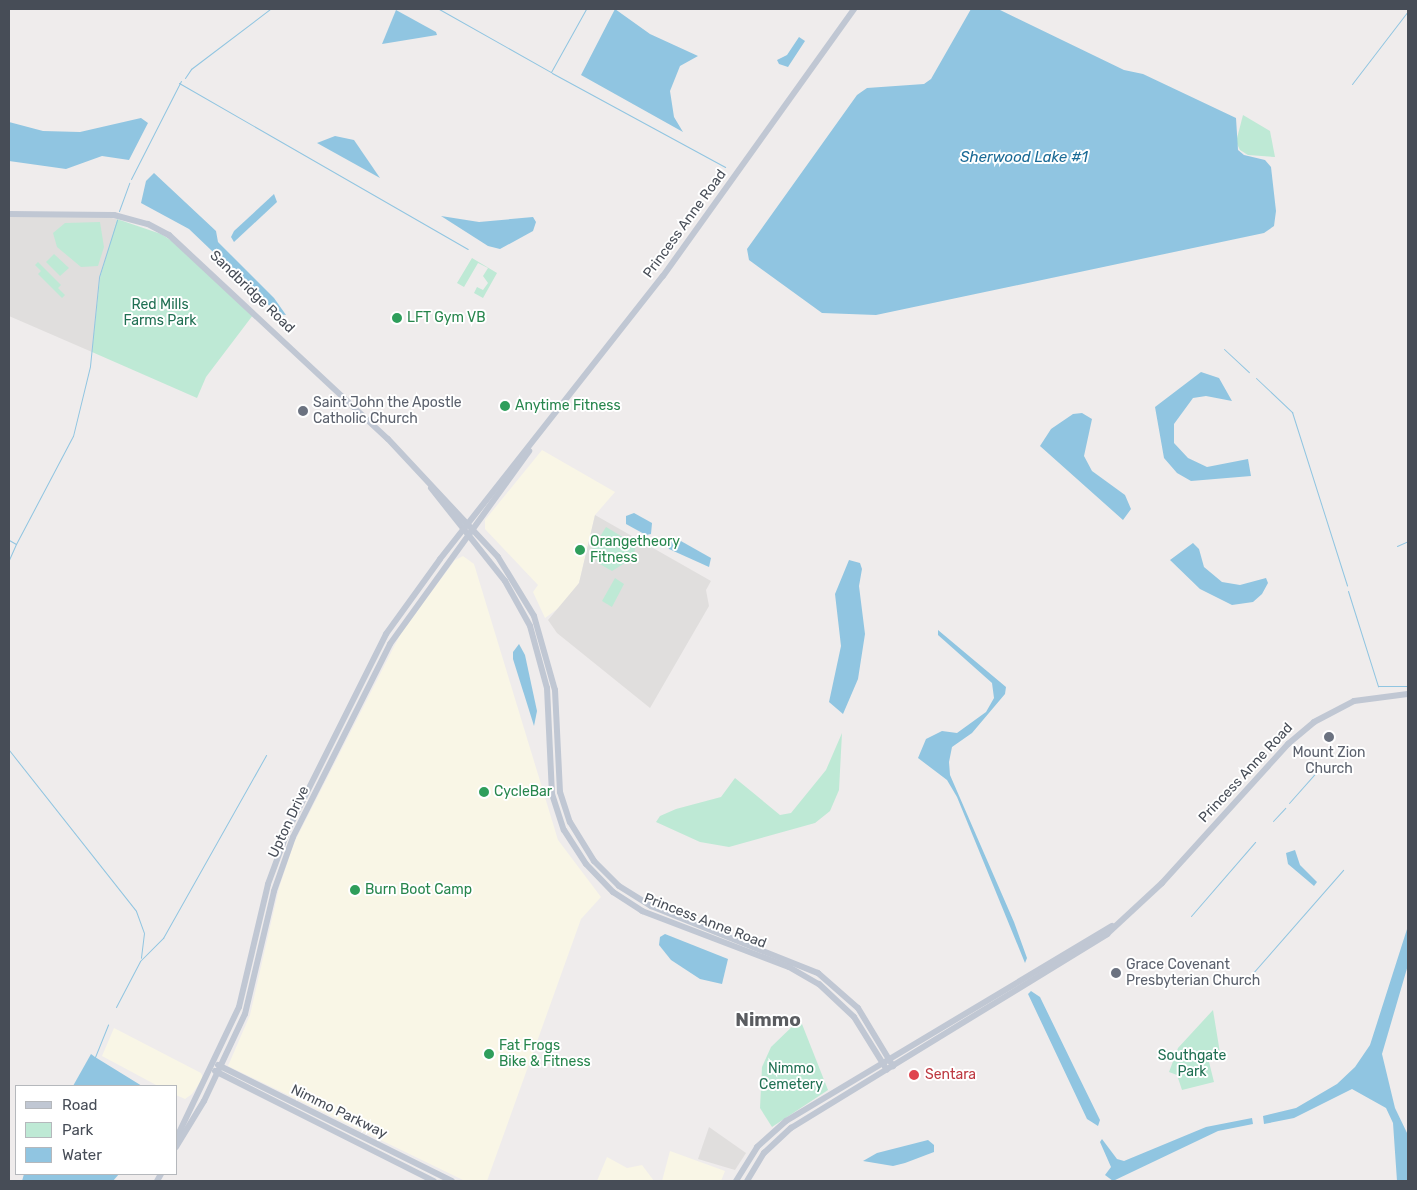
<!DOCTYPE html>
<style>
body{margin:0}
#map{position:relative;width:1417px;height:1190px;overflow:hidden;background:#efecec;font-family:Rubik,sans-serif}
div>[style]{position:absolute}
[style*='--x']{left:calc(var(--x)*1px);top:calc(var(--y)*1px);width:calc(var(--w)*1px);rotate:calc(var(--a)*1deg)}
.commercial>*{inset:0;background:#f9f6e6}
.education>*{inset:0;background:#e0dedd}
.green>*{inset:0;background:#bee9d5}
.water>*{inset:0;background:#90c5e1}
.stream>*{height:1px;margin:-0.5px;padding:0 0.5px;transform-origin:0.5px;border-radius:0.5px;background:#90c5e1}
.secondary>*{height:6px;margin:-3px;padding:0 3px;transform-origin:3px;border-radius:3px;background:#c0c7d3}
.dots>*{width:14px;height:14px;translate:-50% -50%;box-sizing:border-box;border:2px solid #fff;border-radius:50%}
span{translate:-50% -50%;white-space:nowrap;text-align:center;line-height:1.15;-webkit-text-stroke:4px #fff;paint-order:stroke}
.street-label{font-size:14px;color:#474d57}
.park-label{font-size:14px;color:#207053}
.leisure-label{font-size:14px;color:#27864d}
.left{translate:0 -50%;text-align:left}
.worship-label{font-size:14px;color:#5b616d}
.health-label{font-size:14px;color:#be3a42}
.water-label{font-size:15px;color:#1b6b96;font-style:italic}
.district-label{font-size:19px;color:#5a5c60;font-weight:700}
.frame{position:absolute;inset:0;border:10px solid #474d57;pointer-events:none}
.legend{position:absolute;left:15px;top:1085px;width:162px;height:90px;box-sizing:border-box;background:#fff;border:1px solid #b5b8bc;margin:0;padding:6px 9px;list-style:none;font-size:15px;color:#474d57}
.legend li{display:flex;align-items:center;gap:10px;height:25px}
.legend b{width:25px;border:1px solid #b5b8bc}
</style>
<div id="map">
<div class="commercial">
<div style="clip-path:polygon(542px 450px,615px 492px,595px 515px,579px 583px,564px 604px,545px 618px,533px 592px,538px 585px,485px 529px,485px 520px)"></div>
<div style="clip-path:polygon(463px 556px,474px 564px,558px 840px,601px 897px,581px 919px,487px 1181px,465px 1181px,228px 1066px,250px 1015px,279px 888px,294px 843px,401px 633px,455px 560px)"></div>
<div style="clip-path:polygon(114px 1028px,201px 1073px,203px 1078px,192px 1094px,185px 1099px,176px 1095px,176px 1086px,158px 1086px,102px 1056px)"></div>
<div style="clip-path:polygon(670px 1151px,725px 1171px,721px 1181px,662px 1181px)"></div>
<div style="clip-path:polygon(607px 1157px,627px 1168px,642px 1165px,654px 1181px,597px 1181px)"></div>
</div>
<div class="education">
<div style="clip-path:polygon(101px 216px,117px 219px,100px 278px,92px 352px,9px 316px,9px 217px)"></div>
<div style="clip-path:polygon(595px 515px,711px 581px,706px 590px,709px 606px,650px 708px,557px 633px,548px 620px,579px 583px)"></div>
<div style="clip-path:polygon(709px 1127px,746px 1153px,735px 1170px,698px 1159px)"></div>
</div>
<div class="green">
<div style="clip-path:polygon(1243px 115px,1270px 131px,1275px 157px,1248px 155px,1240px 150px,1236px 142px)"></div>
<div style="clip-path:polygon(117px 219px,161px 234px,186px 250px,253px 315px,206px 377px,197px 398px,92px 352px,100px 278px)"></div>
<div style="clip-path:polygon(100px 222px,104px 247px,98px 266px,81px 267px,57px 247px,53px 233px,65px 223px)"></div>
<div style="clip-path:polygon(54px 254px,69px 268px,60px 276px,46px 262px)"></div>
<div style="clip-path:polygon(472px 258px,497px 273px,483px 298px,474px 293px,477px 287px,483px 290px,488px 283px,483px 276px,488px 268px,478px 263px,464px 287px,457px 283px)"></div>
<div style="clip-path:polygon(38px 262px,61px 285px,58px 288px,65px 295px,62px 298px,38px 274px,41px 271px,35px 265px)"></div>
<div style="clip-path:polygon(606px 527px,636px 545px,633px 558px,612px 571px,598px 563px,591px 551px)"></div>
<div style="clip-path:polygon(615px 578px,624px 584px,612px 607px,602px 601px)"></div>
<div style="clip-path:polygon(842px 733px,839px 790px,830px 811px,815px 823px,729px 847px,700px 842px,656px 822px,660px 816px,676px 809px,721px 797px,735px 778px,780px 815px,791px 813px,826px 770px)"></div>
<div style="clip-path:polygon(1213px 1010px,1221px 1059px,1209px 1062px,1214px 1082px,1182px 1090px,1177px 1075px,1169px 1072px,1178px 1048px)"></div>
<div style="clip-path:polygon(800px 1019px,828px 1090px,772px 1127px,760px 1108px,762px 1067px,771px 1047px)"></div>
</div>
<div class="water">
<div style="clip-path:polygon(615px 9px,650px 34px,698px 56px,680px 66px,670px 91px,674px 117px,683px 132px,581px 75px)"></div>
<div style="clip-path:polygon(971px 9px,998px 9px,1124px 70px,1143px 74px,1236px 118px,1238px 150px,1244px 155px,1265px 160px,1271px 167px,1276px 211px,1274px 226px,1264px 233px,876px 315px,822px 313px,749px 260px,747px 249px,857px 95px,867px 88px,924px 84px,931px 79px)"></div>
<div style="clip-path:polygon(396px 10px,436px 32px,437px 35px,382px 44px)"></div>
<div style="clip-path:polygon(799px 37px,805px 41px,788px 67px,779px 64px,777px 60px,787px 55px)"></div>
<div style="clip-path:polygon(141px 118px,148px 123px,129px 160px,102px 156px,66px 169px,9px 161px,9px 122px,43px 131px,80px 132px)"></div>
<div style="clip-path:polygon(335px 136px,354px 140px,380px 178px,317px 143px)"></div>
<div style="clip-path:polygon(154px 173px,216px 231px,218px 242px,274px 298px,286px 315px,278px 314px,189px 229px,141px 203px,146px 181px)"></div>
<div style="clip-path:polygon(274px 194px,277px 202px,234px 242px,231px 237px,234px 231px)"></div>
<div style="clip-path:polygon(441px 216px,479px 222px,533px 217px,536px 222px,533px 231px,500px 249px,488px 246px)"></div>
<div style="clip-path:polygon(1201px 372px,1219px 378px,1232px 401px,1206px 396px,1193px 398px,1174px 424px,1174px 443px,1188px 458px,1207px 467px,1248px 459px,1251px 476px,1191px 481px,1177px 473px,1164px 458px,1155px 407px)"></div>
<div style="clip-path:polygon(1073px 414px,1082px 413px,1092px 419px,1084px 456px,1092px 471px,1125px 495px,1131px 509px,1123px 520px,1040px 446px,1051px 429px)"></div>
<div style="clip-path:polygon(634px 513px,652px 523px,651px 534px,646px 535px,626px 524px,626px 516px)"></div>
<div style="clip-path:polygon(672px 536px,711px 558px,709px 567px,669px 549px,667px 544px)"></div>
<div style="clip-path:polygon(1193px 543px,1199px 549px,1204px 567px,1222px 582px,1240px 585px,1266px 578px,1268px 583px,1262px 594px,1253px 602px,1232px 605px,1200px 589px,1170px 560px)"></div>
<div style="clip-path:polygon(849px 560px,860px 563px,862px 569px,859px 586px,865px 634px,858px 679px,843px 714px,829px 702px,841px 646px,835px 594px)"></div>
<div style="clip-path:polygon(938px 630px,1006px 687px,1005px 694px,972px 733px,952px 747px,949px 762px,950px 775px,1014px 922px,1027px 958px,1025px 963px,957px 797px,947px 780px,918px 758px,926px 739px,942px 731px,957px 733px,986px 712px,994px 698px,992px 683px,938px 635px)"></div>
<div style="clip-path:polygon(519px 644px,525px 655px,537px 711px,534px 726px,513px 659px,513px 652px)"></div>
<div style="clip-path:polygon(1295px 850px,1300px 865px,1317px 882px,1314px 886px,1288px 864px,1286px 853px)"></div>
<div style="clip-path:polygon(1408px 926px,1408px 965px,1382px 1054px,1395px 1108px,1408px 1135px,1407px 1181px,1397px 1181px,1393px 1123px,1386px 1108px,1352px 1089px,1294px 1118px,1264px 1124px,1263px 1116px,1296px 1108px,1337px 1084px,1355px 1067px,1370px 1045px)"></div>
<div style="clip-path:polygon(665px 934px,728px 959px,722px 984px,700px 979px,671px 960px,659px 945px,660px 937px)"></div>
<div style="clip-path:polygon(1031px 991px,1040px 997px,1074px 1067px,1100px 1120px,1098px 1126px,1087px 1119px,1028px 994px)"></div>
<div style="clip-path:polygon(91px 1054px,95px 1057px,142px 1086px,73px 1086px)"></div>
<div style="clip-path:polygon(1252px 1118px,1253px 1124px,1218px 1131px,1113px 1181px,1105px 1175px,1111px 1167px,1100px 1142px,1102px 1139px,1117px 1159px,1124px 1161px,1206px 1127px)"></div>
<div style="clip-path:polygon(928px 1140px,934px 1145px,934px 1152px,905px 1163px,893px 1166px,863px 1161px,877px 1153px)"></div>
<div style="clip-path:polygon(24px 1174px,119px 1174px,113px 1181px,22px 1181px)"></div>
</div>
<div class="stream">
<div style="--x:439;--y:9;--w:129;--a:29.4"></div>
<div style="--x:551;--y:72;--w:72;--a:-60.9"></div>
<div style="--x:552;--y:73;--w:197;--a:28.5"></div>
<div style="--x:185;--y:78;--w:11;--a:-56"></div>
<div style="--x:191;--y:69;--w:99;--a:-37.2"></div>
<div style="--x:179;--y:83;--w:333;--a:29.9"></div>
<div style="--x:1352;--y:84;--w:92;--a:-52.5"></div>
<div style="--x:131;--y:179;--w:110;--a:-63"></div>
<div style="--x:119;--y:211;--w:30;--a:-70"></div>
<div style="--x:1224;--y:349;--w:34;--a:43"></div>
<div style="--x:1256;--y:378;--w:50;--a:43.4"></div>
<div style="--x:1292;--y:412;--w:182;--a:72.4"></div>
<div style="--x:9;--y:540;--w:8;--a:30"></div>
<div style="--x:16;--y:544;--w:17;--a:114"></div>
<div style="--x:16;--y:544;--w:122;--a:-62.2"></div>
<div style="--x:73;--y:436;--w:72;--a:-76.3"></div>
<div style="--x:90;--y:366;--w:89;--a:-84.2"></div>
<div style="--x:99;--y:277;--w:60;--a:-72.5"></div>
<div style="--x:1397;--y:546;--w:12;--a:-24"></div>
<div style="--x:1348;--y:591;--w:100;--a:72.5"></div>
<div style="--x:1378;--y:686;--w:30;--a:0"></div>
<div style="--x:9;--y:750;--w:205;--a:51.7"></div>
<div style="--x:136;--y:911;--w:23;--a:70"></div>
<div style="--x:144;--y:933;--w:25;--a:97"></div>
<div style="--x:1289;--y:803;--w:47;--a:-48.5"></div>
<div style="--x:1273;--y:821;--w:18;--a:-47"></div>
<div style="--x:1191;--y:916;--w:98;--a:-49.1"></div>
<div style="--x:1245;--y:982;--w:149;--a:-48.8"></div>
<div style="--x:116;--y:1007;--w:52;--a:-62.4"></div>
<div style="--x:140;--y:961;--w:33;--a:-45"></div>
<div style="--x:163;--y:938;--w:210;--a:-60.6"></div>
<div style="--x:95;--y:1057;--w:35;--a:-68"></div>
</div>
<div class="secondary">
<div style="--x:9;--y:214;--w:105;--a:0.5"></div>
<div style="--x:114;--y:215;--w:35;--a:15"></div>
<div style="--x:148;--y:224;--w:24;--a:28"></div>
<div style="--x:169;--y:235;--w:299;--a:43"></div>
<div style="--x:388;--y:439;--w:161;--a:47"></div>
<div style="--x:498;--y:557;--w:69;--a:58.6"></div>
<div style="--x:534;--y:616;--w:77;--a:74.2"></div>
<div style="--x:555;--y:690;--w:102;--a:87.2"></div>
<div style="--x:560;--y:792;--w:32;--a:72"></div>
<div style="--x:570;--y:822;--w:46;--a:58.4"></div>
<div style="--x:594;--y:861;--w:35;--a:45"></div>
<div style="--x:619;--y:886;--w:38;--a:32"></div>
<div style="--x:651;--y:906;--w:180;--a:21.9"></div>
<div style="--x:818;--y:973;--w:53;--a:41.2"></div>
<div style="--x:858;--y:1008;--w:68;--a:58.9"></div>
<div style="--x:431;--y:488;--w:119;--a:51.5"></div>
<div style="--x:505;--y:581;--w:51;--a:60.9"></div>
<div style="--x:530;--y:626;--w:64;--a:74.7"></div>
<div style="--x:547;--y:688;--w:106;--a:87.3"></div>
<div style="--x:552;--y:794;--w:38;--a:72"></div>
<div style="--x:564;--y:830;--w:40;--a:57.1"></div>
<div style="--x:586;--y:864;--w:39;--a:46"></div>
<div style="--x:613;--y:892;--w:35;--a:33"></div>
<div style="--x:642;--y:911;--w:157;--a:20.9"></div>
<div style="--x:789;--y:967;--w:34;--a:30"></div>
<div style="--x:819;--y:984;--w:48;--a:43.3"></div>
<div style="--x:854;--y:1017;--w:62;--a:58.1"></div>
<div style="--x:218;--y:1065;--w:261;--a:26.4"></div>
<div style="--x:215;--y:1071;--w:245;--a:26.7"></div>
<div style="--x:176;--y:1139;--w:146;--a:-64.5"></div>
<div style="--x:239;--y:1007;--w:126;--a:-76.7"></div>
<div style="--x:268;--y:884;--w:58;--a:-69.7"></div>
<div style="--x:288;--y:830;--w:219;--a:-63.4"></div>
<div style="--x:386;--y:634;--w:92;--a:-54.2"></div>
<div style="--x:440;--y:559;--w:360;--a:-51.8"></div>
<div style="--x:663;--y:276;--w:328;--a:-54.4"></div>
<div style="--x:176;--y:1147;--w:54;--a:-58.7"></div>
<div style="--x:204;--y:1101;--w:96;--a:-64.8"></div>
<div style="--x:245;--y:1014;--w:126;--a:-76.7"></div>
<div style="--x:274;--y:891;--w:57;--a:-70.6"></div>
<div style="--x:293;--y:837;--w:216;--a:-63.3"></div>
<div style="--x:390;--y:644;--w:238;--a:-54.2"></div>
<div style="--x:157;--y:1181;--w:8;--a:-60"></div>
<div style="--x:736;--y:1181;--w:40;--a:-58"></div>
<div style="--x:757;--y:1147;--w:39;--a:-42"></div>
<div style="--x:786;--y:1121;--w:380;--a:-30.9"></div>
<div style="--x:747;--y:1181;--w:33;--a:-59"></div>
<div style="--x:764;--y:1153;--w:37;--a:-43"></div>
<div style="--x:791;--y:1128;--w:371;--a:-31.5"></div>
<div style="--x:1107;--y:934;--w:75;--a:-42.8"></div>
<div style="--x:1162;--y:883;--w:188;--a:-47.8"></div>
<div style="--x:1288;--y:744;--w:34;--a:-40"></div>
<div style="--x:1314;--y:722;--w:45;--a:-27.7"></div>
<div style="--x:1354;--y:701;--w:54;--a:-7.4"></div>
</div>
<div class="dots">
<div style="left:397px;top:318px;background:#2e9e5b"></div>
<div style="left:505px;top:406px;background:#2e9e5b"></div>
<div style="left:303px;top:411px;background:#6b7280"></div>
<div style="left:580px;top:550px;background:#2e9e5b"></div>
<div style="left:1329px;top:737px;background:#6b7280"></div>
<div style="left:484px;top:792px;background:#2e9e5b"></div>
<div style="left:355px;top:890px;background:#2e9e5b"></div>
<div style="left:1116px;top:973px;background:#6b7280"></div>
<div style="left:489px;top:1054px;background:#2e9e5b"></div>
<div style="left:914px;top:1075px;background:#e0444e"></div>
</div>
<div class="street-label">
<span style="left:685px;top:224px;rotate:-54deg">Princess Anne Road</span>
<span style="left:252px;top:292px;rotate:44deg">Sandbridge Road</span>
<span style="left:1246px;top:773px;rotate:-47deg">Princess Anne Road</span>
<span style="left:289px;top:822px;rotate:-65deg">Upton Drive</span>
<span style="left:705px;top:921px;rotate:21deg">Princess Anne Road</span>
<span style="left:339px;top:1112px;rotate:26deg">Nimmo Parkway</span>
</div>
<div class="park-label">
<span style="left:160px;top:313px">Red Mills<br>Farms Park</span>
<span style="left:1192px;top:1064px">Southgate<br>Park</span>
<span style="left:791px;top:1077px">Nimmo<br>Cemetery</span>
</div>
<div class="leisure-label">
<span class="left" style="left:407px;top:318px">LFT Gym VB</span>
<span class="left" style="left:515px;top:406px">Anytime Fitness</span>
<span class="left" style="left:590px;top:550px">Orangetheory<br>Fitness</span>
<span class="left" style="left:494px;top:792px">CycleBar</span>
<span class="left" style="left:365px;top:890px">Burn Boot Camp</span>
<span class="left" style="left:499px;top:1054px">Fat Frogs<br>Bike &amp; Fitness</span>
</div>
<div class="worship-label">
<span class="left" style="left:313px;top:411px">Saint John the Apostle<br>Catholic Church</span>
<span style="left:1329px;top:761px">Mount Zion<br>Church</span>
<span class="left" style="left:1126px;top:973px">Grace Covenant<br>Presbyterian Church</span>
</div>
<div class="health-label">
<span class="left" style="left:925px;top:1075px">Sentara</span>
</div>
<div class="water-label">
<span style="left:1024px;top:158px">Sherwood Lake #1</span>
</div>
<div class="district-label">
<span style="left:768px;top:1020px">Nimmo</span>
</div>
<div class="frame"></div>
<ul class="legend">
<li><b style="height:6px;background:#c0c7d3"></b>Road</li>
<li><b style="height:14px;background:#bee9d5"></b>Park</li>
<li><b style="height:14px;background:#90c5e1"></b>Water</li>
</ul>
</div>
